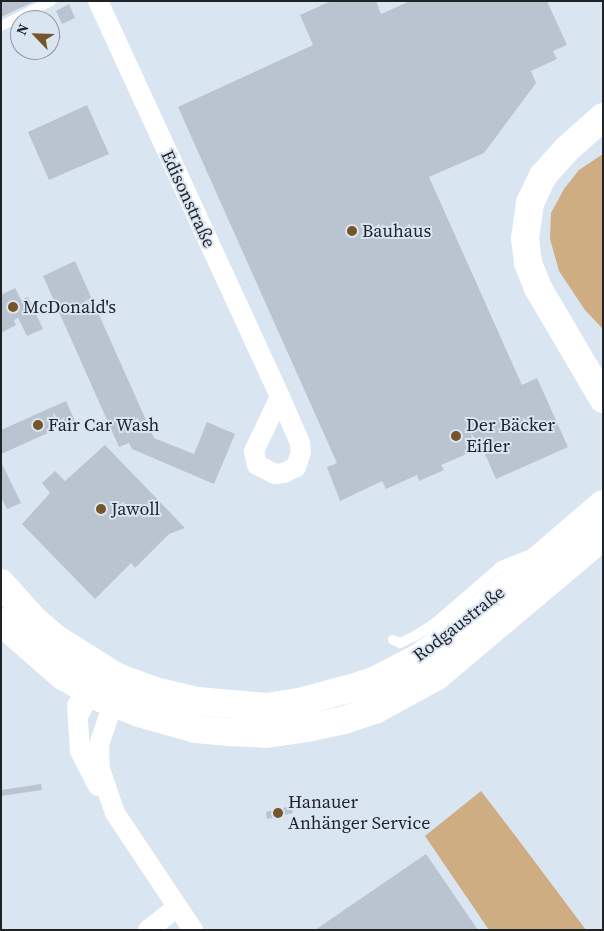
<!DOCTYPE html>
<meta charset="utf-8">
<style>
body{margin:0}
#map{position:relative;width:604px;height:931px;overflow:hidden;background:#dae5f2;font-family:"Source Serif 4",serif}
div>[style]{position:absolute}
[style*='--x']{left:calc(var(--x)*1px);top:calc(var(--y)*1px);width:calc(var(--w)*1px);rotate:calc(var(--a)*1deg)}
.green>*{inset:0;background:#cdad81}
.building>*{inset:0;background:#bac4d1}
.service>*{height:10px;margin:-5px;padding:0 5px;transform-origin:5px;border-radius:5px;background:#fff}
.minor>*{height:20px;margin:-10px;padding:0 10px;transform-origin:10px;border-radius:10px;background:#fff}
.secondary>*{height:28px;margin:-14px;padding:0 14px;transform-origin:14px;border-radius:14px;background:#fff}
.trunk>*{height:28px;margin:-14px;padding:0 14px;transform-origin:14px;border-radius:14px;background:#fff}
.dots>*{width:14px;height:14px;translate:-50% -50%;box-sizing:border-box;border:2px solid #dae5f2;border-radius:50%}
span{translate:-50% -50%;white-space:nowrap;text-align:center;line-height:1.15;-webkit-text-stroke:4px #dae5f2;paint-order:stroke}
.street-label{font-size:18px;color:#1f2227}
.poi-label{font-size:18px;color:#1f2227}
.left{translate:0 -50%;text-align:left}
.frame{position:absolute;inset:0;border:2px solid #1f2227;pointer-events:none}
.north{position:absolute;left:10px;top:10px;width:50px;height:50px;box-sizing:border-box;background:#dae5f2;border:1px solid #8f97a1;border-radius:50%;rotate:294deg;font-size:14px;font-weight:700;line-height:20px;text-align:center;color:#1f2227}
.north::after{content:'';display:block;margin:auto;width:18px;height:22px;background:#74562a;clip-path:polygon(50% 0,100% 100%,50% 72%,0 100%)}
</style>
<div id="map">
<div class="green">
<div style="clip-path:polygon(603px 154px,603px 329px,585px 310px,559px 271px,550px 239px,551px 213px,564px 189px,579px 170px)"></div>
<div style="clip-path:polygon(481px 791px,514px 834px,586px 930px,489px 930px,425px 836px)"></div>
</div>
<div class="building">
<div style="clip-path:polygon(1px 1px,35px 1px,1px 17px)"></div>
<div style="clip-path:polygon(331px 1px,376px 1px,381px 14px,410px 1px,547px 1px,567px 45px,553px 51px,557px 59px,531px 71px,536px 83px,484px 153px,429px 177px,522px 385px,537px 378px,568px 447px,496px 479px,478px 438px,465px 444px,469px 453px,441px 465px,444px 470px,419px 481px,417px 475px,386px 489px,382px 481px,340px 501px,327px 467px,337px 463px,178px 107px,313px 45px,300px 15px)"></div>
<div style="clip-path:polygon(69px 4px,75px 18px,62px 24px,56px 11px)"></div>
<div style="clip-path:polygon(52px 20px,61px 38px,50px 44px,50px 21px)"></div>
<div style="clip-path:polygon(87px 105px,109px 154px,49px 180px,28px 132px)"></div>
<div style="clip-path:polygon(75px 261px,154px 438px,194px 454px,207px 422px,235px 434px,214px 484px,132px 449px,129px 443px,119px 447px,43px 276px)"></div>
<div style="clip-path:polygon(15px 288px,21px 300px,28px 297px,43px 329px,27px 336px,18px 318px,14px 320px,16px 325px,1px 333px,1px 295px)"></div>
<div style="clip-path:polygon(66px 401px,75px 421px,1px 454px,1px 430px)"></div>
<div style="clip-path:polygon(105px 445px,185px 528px,169px 534px,135px 568px,131px 563px,95px 599px,22px 524px,50px 493px,42px 483px,55px 471px,65px 481px)"></div>
<div style="clip-path:polygon(1px 462px,21px 503px,7px 509px,1px 497px)"></div>
<div style="clip-path:polygon(41px 784px,42px 790px,1px 796px,1px 790px)"></div>
<div style="clip-path:polygon(291px 806px,293px 813px,267px 819px,266px 812px)"></div>
<div style="clip-path:polygon(426px 854px,478px 930px,315px 930px)"></div>
</div>
<div class="service">
<div style="--x:1;--y:26;--w:56;--a:-26.6"></div>
<div style="--x:393;--y:640;--w:8;--a:23"></div>
<div style="--x:400;--y:643;--w:17;--a:-25"></div>
<div style="--x:415;--y:636;--w:24;--a:-33"></div>
<div style="--x:435;--y:623;--w:87;--a:-40.8"></div>
<div style="--x:501;--y:566;--w:32;--a:-22"></div>
</div>
<div class="minor">
<div style="--x:98;--y:1;--w:436;--a:65.3"></div>
<div style="--x:280;--y:397;--w:50;--a:66.5"></div>
<div style="--x:300;--y:443;--w:9;--a:84"></div>
<div style="--x:301;--y:452;--w:16;--a:108"></div>
<div style="--x:296;--y:467;--w:13;--a:153"></div>
<div style="--x:284;--y:473;--w:9;--a:174"></div>
<div style="--x:275;--y:474;--w:20;--a:-153"></div>
<div style="--x:257;--y:465;--w:14;--a:-102"></div>
<div style="--x:254;--y:451;--w:60;--a:-64.3"></div>
<div style="--x:117;--y:691;--w:57;--a:108.4"></div>
<div style="--x:99;--y:745;--w:24;--a:88"></div>
<div style="--x:100;--y:769;--w:46;--a:71.2"></div>
<div style="--x:115;--y:813;--w:141;--a:56.3"></div>
<div style="--x:77;--y:705;--w:46;--a:86.3"></div>
<div style="--x:80;--y:751;--w:39;--a:63"></div>
<div style="--x:78;--y:716;--w:26;--a:-61"></div>
<div style="--x:91;--y:693;--w:14;--a:-39"></div>
<div style="--x:148;--y:930;--w:37;--a:-38"></div>
</div>
<div class="secondary">
<div style="--x:1;--y:583;--w:51;--a:48.2"></div>
<div style="--x:35;--y:621;--w:26;--a:40"></div>
<div style="--x:55;--y:638;--w:73;--a:32.2"></div>
<div style="--x:117;--y:677;--w:40;--a:20.2"></div>
<div style="--x:155;--y:691;--w:43;--a:13.4"></div>
<div style="--x:197;--y:701;--w:70;--a:4.9"></div>
<div style="--x:267;--y:707;--w:36;--a:-9"></div>
<div style="--x:303;--y:701;--w:51;--a:-14.9"></div>
<div style="--x:352;--y:688;--w:23;--a:-18"></div>
<div style="--x:374;--y:681;--w:50;--a:-27.6"></div>
<div style="--x:418;--y:658;--w:38;--a:-35"></div>
<div style="--x:449;--y:636;--w:203;--a:-40.6"></div>
<div style="--x:1;--y:622;--w:82;--a:41.1"></div>
<div style="--x:63;--y:676;--w:44;--a:30.1"></div>
<div style="--x:101;--y:698;--w:41;--a:21.5"></div>
<div style="--x:139;--y:713;--w:58;--a:15.9"></div>
<div style="--x:195;--y:729;--w:36;--a:5"></div>
<div style="--x:231;--y:732;--w:35;--a:3"></div>
<div style="--x:266;--y:734;--w:41;--a:-8.3"></div>
<div style="--x:307;--y:728;--w:38;--a:-12"></div>
<div style="--x:344;--y:720;--w:33;--a:-18"></div>
<div style="--x:375;--y:710;--w:71;--a:-28.7"></div>
<div style="--x:437;--y:676;--w:217;--a:-40.1"></div>
</div>
<div class="trunk">
<div style="--x:603;--y:117;--w:48;--a:138.4"></div>
<div style="--x:567;--y:149;--w:36;--a:132"></div>
<div style="--x:543;--y:176;--w:30;--a:116"></div>
<div style="--x:530;--y:203;--w:35;--a:98"></div>
<div style="--x:525;--y:238;--w:25;--a:83"></div>
<div style="--x:528;--y:263;--w:27;--a:68"></div>
<div style="--x:538;--y:288;--w:129;--a:59.6"></div>
</div>
<div class="dots">
<div style="left:352px;top:231px;background:#74562a"></div>
<div style="left:13px;top:307px;background:#74562a"></div>
<div style="left:38px;top:425px;background:#74562a"></div>
<div style="left:456px;top:436px;background:#74562a"></div>
<div style="left:101px;top:509px;background:#74562a"></div>
<div style="left:278px;top:813px;background:#74562a"></div>
</div>
<div class="street-label">
<span style="left:188px;top:199px;rotate:65deg">Edisonstraße</span>
<span style="left:459px;top:624px;rotate:-38deg">Rodgaustraße</span>
</div>
<div class="poi-label">
<span class="left" style="left:362px;top:231px">Bauhaus</span>
<span class="left" style="left:23px;top:307px">McDonald's</span>
<span class="left" style="left:48px;top:425px">Fair Car Wash</span>
<span class="left" style="left:466px;top:436px">Der Bäcker<br>Eifler</span>
<span class="left" style="left:111px;top:509px">Jawoll</span>
<span class="left" style="left:288px;top:813px">Hanauer<br>Anhänger Service</span>
</div>
<div class="frame"></div>
<div class="north">N</div>
</div>
